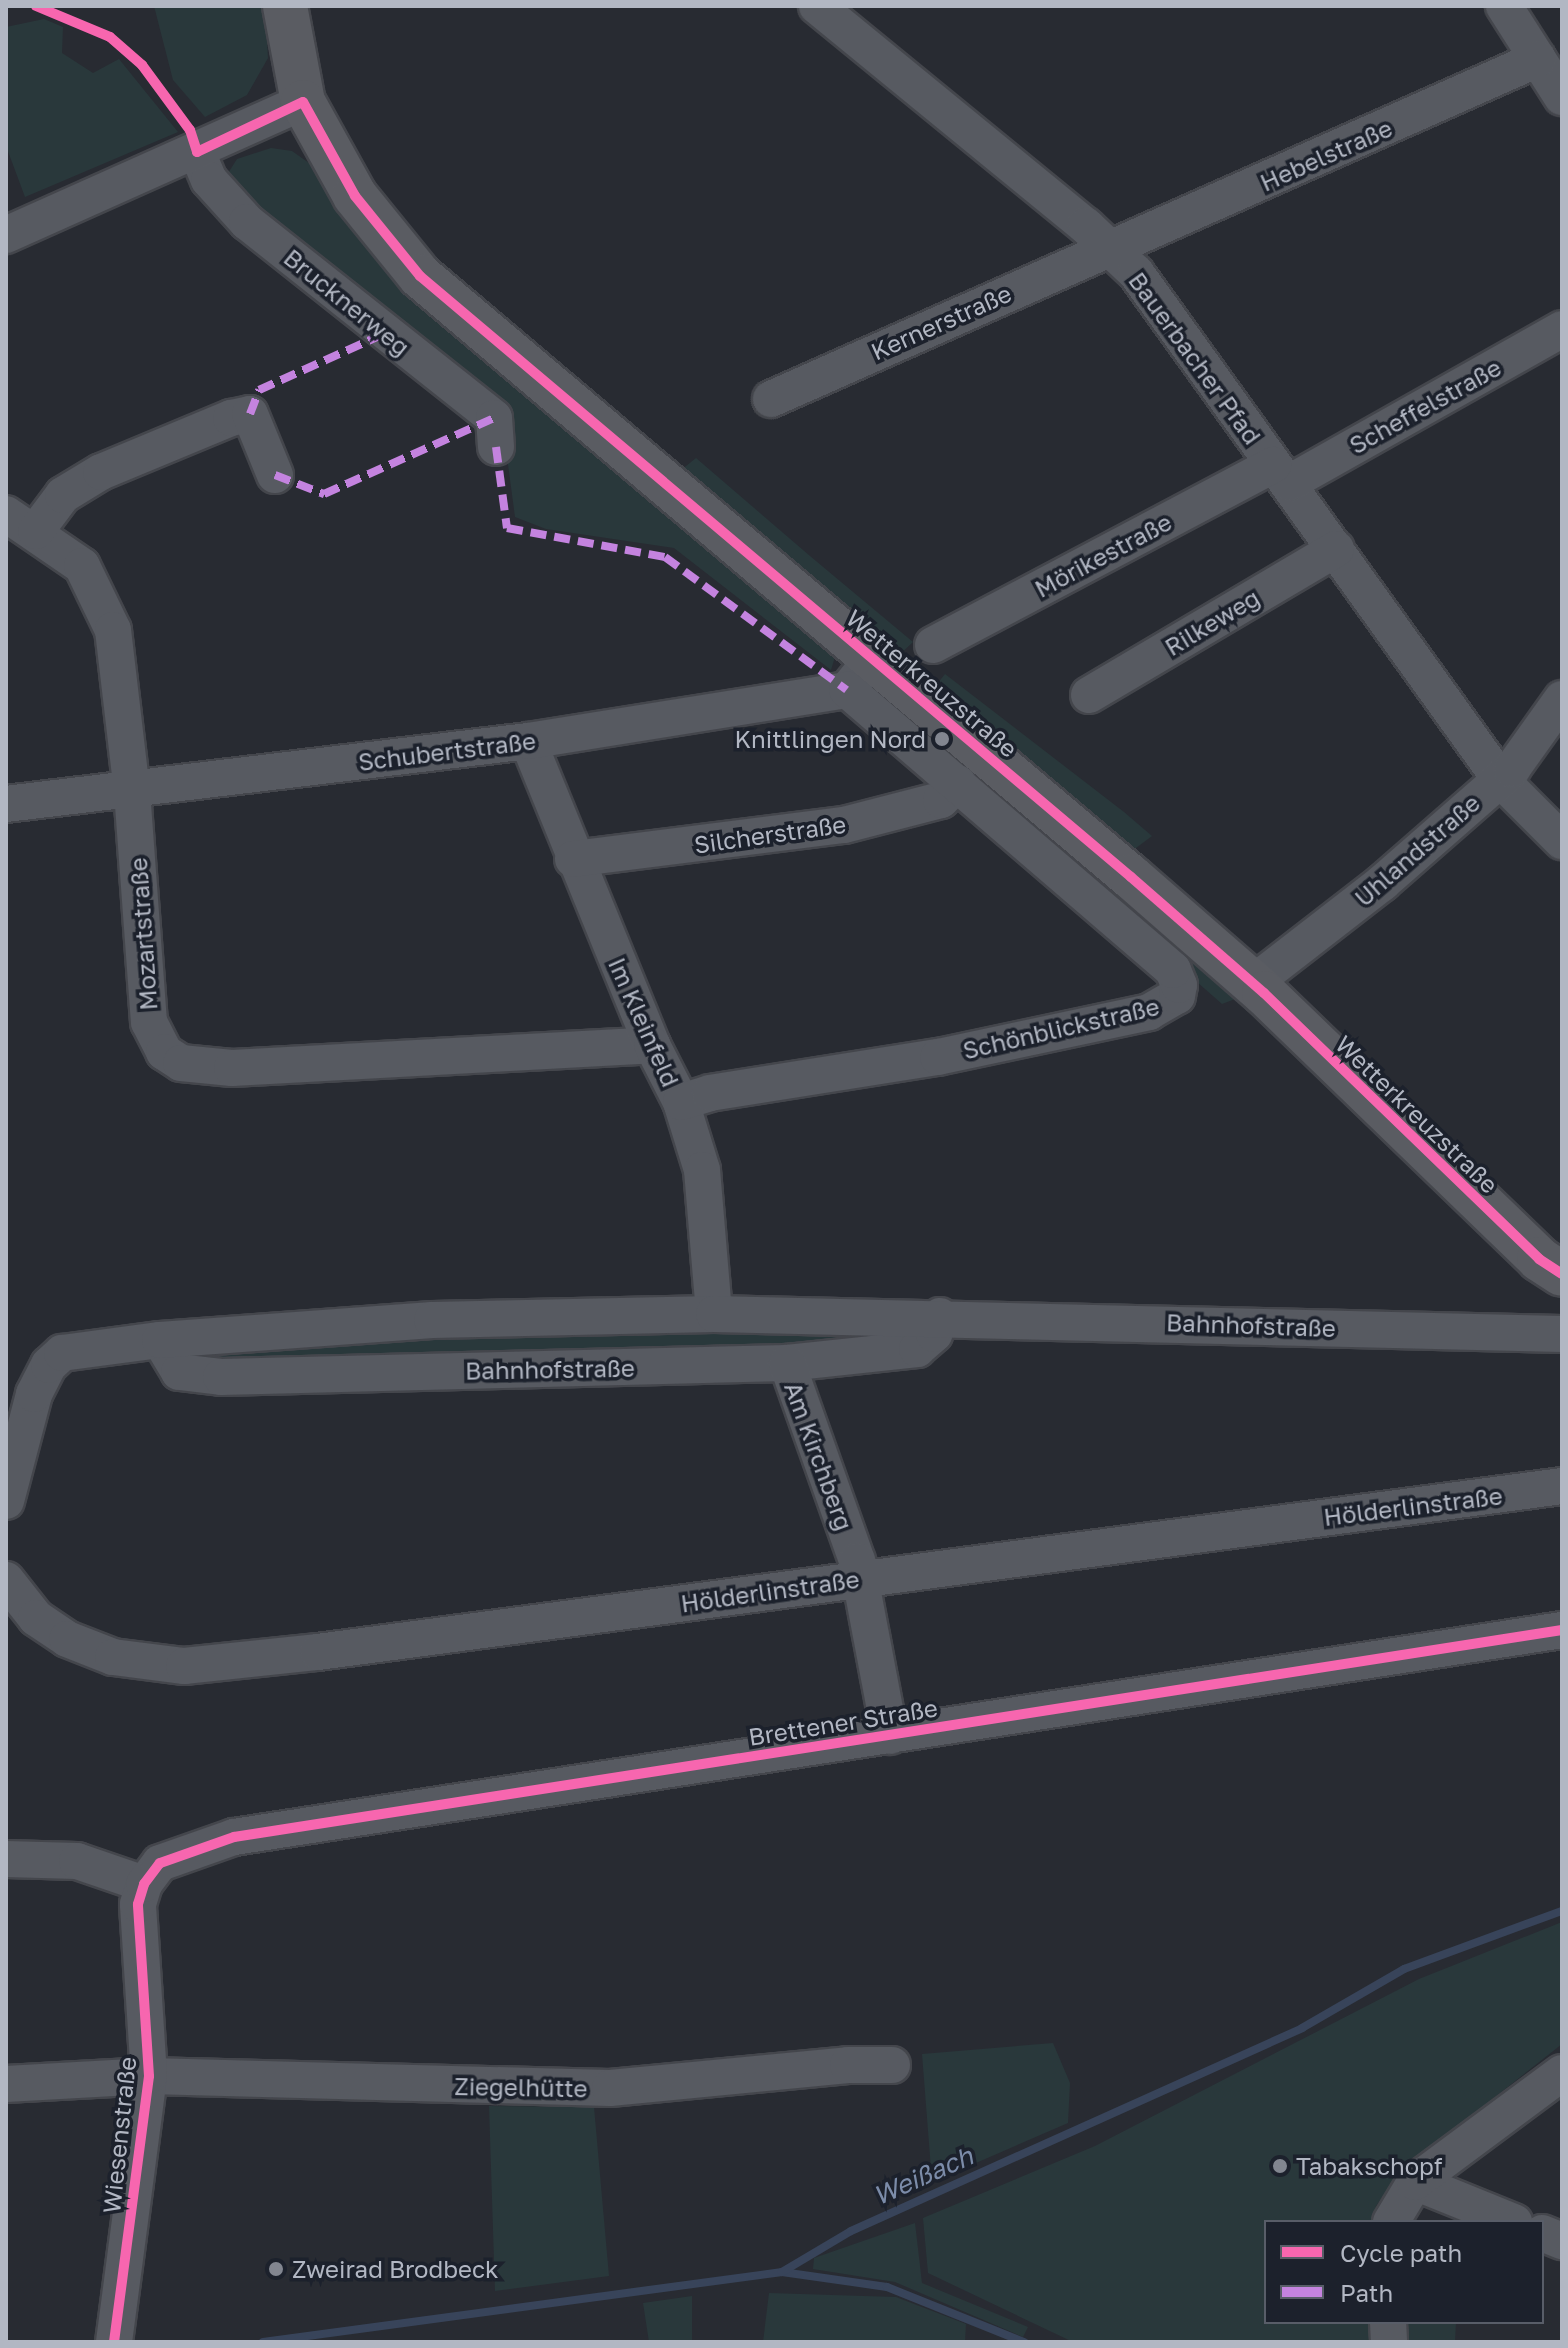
<!DOCTYPE html>
<meta charset="utf-8">
<style>
body{margin:0}
#map{position:relative;width:1568px;height:2348px;overflow:hidden;background:#282b32;font-family:"Golos Text",sans-serif}
div>[style]{position:absolute}
[style*='--x']{left:calc(var(--x)*1px);top:calc(var(--y)*1px);width:calc(var(--w)*1px);rotate:calc(var(--a)*1deg)}
.green>*{inset:0;background:#29383b}
.stream>*{height:8px;margin:-4px;padding:0 4px;transform-origin:4px;border-radius:4px;background:#38445a}
.roads{filter:drop-shadow(2px 0 #44464c) drop-shadow(-2px 0 #44464c) drop-shadow(0 2px #44464c) drop-shadow(0 -2px #44464c)}
.minor>*{height:36px;margin:-18px;padding:0 18px;transform-origin:18px;border-radius:18px;background:#575a61}
.major>*{height:44px;margin:-22px;padding:0 22px;transform-origin:22px;border-radius:22px;background:#5a5c62}
.quiet>*{height:8px;margin-top:-4px;transform-origin:0;background:repeating-linear-gradient(90deg,#c483df 0 16px,transparent 0 24px)}
.cycleway>*{height:10px;margin:-5px;padding:0 5px;transform-origin:5px;border-radius:5px;background:#f766af}
.dots>*{width:22px;height:22px;translate:-50% -50%;box-sizing:border-box;border:4px solid #1c212c;border-radius:50%}
span{translate:-50% -50%;white-space:nowrap;text-align:center;line-height:1.15;-webkit-text-stroke:7px #1c212c;paint-order:stroke}
.street-label{font-size:24px;color:#b2b7c3}
.poi-label{font-size:24px;color:#b2b7c3}
.right{translate:-100% -50%;text-align:right}
.left{translate:0 -50%;text-align:left}
.water-label{font-size:26px;color:#7c8ca9;font-style:italic}
.frame{position:absolute;inset:0;border:8px solid #b2b7c3;pointer-events:none}
.legend{position:absolute;left:1264px;top:2220px;width:280px;height:104px;box-sizing:border-box;background:#1c212c;border:2px solid #585d68;margin:0;padding:10px 14px;list-style:none;font-size:24px;color:#b2b7c3}
.legend li{display:flex;align-items:center;gap:16px;height:40px}
.legend b{width:40px;border:2px solid #585d68}
</style>
<div id="map">
<div class="green">
<div style="clip-path:polygon(154px 6px,265px 6px,268px 58px,247px 95px,205px 117px,173px 80px)"></div>
<div style="clip-path:polygon(44px 19px,63px 27px,62px 53px,93px 73px,119px 59px,178px 132px,25px 197px,6px 146px,6px 27px)"></div>
<div style="clip-path:polygon(271px 148px,292px 151px,309px 163px,374px 254px,838px 647px,831px 670px,674px 548px,546px 529px,515px 517px,501px 412px,273px 227px,225px 178px,237px 159px)"></div>
<div style="clip-path:polygon(696px 458px,810px 556px,913px 642px,894px 660px,675px 475px)"></div>
<div style="clip-path:polygon(945px 674px,1124px 812px,1152px 836px,1128px 854px,933px 689px)"></div>
<div style="clip-path:polygon(894px 700px,1243px 996px,1222px 1004px,887px 709px)"></div>
<div style="clip-path:polygon(901px 1329px,902px 1343px,204px 1364px,203px 1351px,455px 1331px)"></div>
<div style="clip-path:polygon(1562px 1922px,1562px 2044px,1398px 2174px,1376px 2206px,1375px 2222px,1266px 2222px,1266px 2322px,1370px 2322px,1372px 2342px,1073px 2342px,928px 2273px,923px 2218px,1095px 2146px,1419px 1979px)"></div>
<div style="clip-path:polygon(1053px 2043px,1070px 2083px,1068px 2123px,932px 2182px,922px 2054px)"></div>
<div style="clip-path:polygon(489px 2106px,594px 2107px,609px 2276px,495px 2291px)"></div>
<div style="clip-path:polygon(915px 2223px,922px 2283px,1028px 2327px,1023px 2337px,895px 2282px,813px 2269px,814px 2258px)"></div>
<div style="clip-path:polygon(769px 2293px,896px 2297px,966px 2324px,965px 2342px,763px 2342px)"></div>
<div style="clip-path:polygon(692px 2296px,692px 2342px,649px 2342px,643px 2303px)"></div>
<div style="clip-path:polygon(1406px 2322px,1456px 2322px,1455px 2342px,1405px 2342px)"></div>
</div>
<div class="stream">
<div style="--x:782;--y:2272;--w:106;--a:8.1"></div>
<div style="--x:887;--y:2287;--w:148;--a:21.9"></div>
<div style="--x:263;--y:2342;--w:524;--a:-7.68"></div>
<div style="--x:782;--y:2272;--w:80;--a:-30.7"></div>
<div style="--x:851;--y:2231;--w:495;--a:-24.2"></div>
<div style="--x:1302;--y:2028;--w:118;--a:-30"></div>
<div style="--x:1404;--y:1969;--w:168;--a:-20.2"></div>
</div>
<div class="roads">
<div class="minor">
<div style="--x:817;--y:6;--w:348;--a:39.3"></div>
<div style="--x:1086;--y:226;--w:69;--a:43.2"></div>
<div style="--x:1136;--y:273;--w:623;--a:54.27"></div>
<div style="--x:1500;--y:779;--w:88;--a:45"></div>
<div style="--x:1504;--y:6;--w:108;--a:57.5"></div>
<div style="--x:197;--y:152;--w:30;--a:67"></div>
<div style="--x:209;--y:180;--w:57;--a:47.9"></div>
<div style="--x:247;--y:222;--w:315;--a:38.4"></div>
<div style="--x:494;--y:418;--w:29;--a:86"></div>
<div style="--x:6;--y:235;--w:325;--a:-24.1"></div>
<div style="--x:771;--y:399;--w:839;--a:-23.91"></div>
<div style="--x:1289;--y:483;--w:313;--a:-29.4"></div>
<div style="--x:6;--y:514;--w:92;--a:34.4"></div>
<div style="--x:82;--y:566;--w:71;--a:64.2"></div>
<div style="--x:113;--y:630;--w:162;--a:83.3"></div>
<div style="--x:132;--y:791;--w:232;--a:85.8"></div>
<div style="--x:149;--y:1022;--w:34;--a:63"></div>
<div style="--x:164;--y:1052;--w:20;--a:33"></div>
<div style="--x:181;--y:1063;--w:51;--a:5.6"></div>
<div style="--x:232;--y:1068;--w:421;--a:-3.1"></div>
<div style="--x:36;--y:531;--w:45;--a:-53.1"></div>
<div style="--x:63;--y:495;--w:44;--a:-31.2"></div>
<div style="--x:101;--y:472;--w:141;--a:-22.6"></div>
<div style="--x:231;--y:418;--w:19;--a:-12"></div>
<div style="--x:250;--y:414;--w:66;--a:67.7"></div>
<div style="--x:933;--y:645;--w:385;--a:-27.9"></div>
<div style="--x:1089;--y:695;--w:287;--a:-30.6"></div>
<div style="--x:528;--y:741;--w:328;--a:67.8"></div>
<div style="--x:652;--y:1045;--w:64;--a:63"></div>
<div style="--x:681;--y:1102;--w:71;--a:72.8"></div>
<div style="--x:702;--y:1170;--w:144;--a:85.2"></div>
<div style="--x:6;--y:804;--w:526;--a:-6.88"></div>
<div style="--x:528;--y:741;--w:323;--a:-9.1"></div>
<div style="--x:847;--y:690;--w:26;--a:-51"></div>
<div style="--x:573;--y:859;--w:273;--a:-7.2"></div>
<div style="--x:844;--y:825;--w:100;--a:-14.5"></div>
<div style="--x:941;--y:800;--w:24;--a:-45"></div>
<div style="--x:1252;--y:984;--w:165;--a:-37.8"></div>
<div style="--x:1382;--y:883;--w:173;--a:-41.2"></div>
<div style="--x:1512;--y:769;--w:86;--a:-54.5"></div>
<div style="--x:681;--y:1102;--w:30;--a:-17"></div>
<div style="--x:710;--y:1093;--w:231;--a:-9"></div>
<div style="--x:938;--y:1057;--w:216;--a:-12"></div>
<div style="--x:1149;--y:1012;--w:32;--a:-30"></div>
<div style="--x:1177;--y:996;--w:11;--a:-80"></div>
<div style="--x:1179;--y:985;--w:16;--a:-112"></div>
<div style="--x:1173;--y:970;--w:430;--a:-139.3"></div>
<div style="--x:160;--y:1340;--w:37;--a:59"></div>
<div style="--x:179;--y:1372;--w:42;--a:6.8"></div>
<div style="--x:221;--y:1377;--w:566;--a:-1.42"></div>
<div style="--x:787;--y:1363;--w:131;--a:-6.1"></div>
<div style="--x:917;--y:1349;--w:23;--a:-41"></div>
<div style="--x:934;--y:1334;--w:19;--a:-72"></div>
<div style="--x:787;--y:1363;--w:210;--a:70.5"></div>
<div style="--x:857;--y:1561;--w:178;--a:79.3"></div>
<div style="--x:6;--y:1501;--w:111;--a:-75.3"></div>
<div style="--x:34;--y:1394;--w:33;--a:-63"></div>
<div style="--x:49;--y:1365;--w:18;--a:-43"></div>
<div style="--x:62;--y:1353;--w:99;--a:-7.6"></div>
<div style="--x:160;--y:1340;--w:273;--a:-4.2"></div>
<div style="--x:432;--y:1320;--w:282;--a:-1.2"></div>
<div style="--x:714;--y:1314;--w:848;--a:1.35"></div>
<div style="--x:6;--y:1580;--w:48;--a:51.7"></div>
<div style="--x:36;--y:1618;--w:37;--a:34"></div>
<div style="--x:67;--y:1639;--w:49;--a:21.4"></div>
<div style="--x:113;--y:1657;--w:72;--a:7.2"></div>
<div style="--x:184;--y:1666;--w:135;--a:-6"></div>
<div style="--x:318;--y:1652;--w:1255;--a:-7.6"></div>
<div style="--x:6;--y:1859;--w:71;--a:1.6"></div>
<div style="--x:77;--y:1861;--w:71;--a:18.9"></div>
<div style="--x:6;--y:2084;--w:143;--a:-3.2"></div>
<div style="--x:149;--y:2076;--w:461;--a:1.5"></div>
<div style="--x:610;--y:2088;--w:239;--a:-5.5"></div>
<div style="--x:848;--y:2065;--w:44;--a:0"></div>
<div style="--x:1415;--y:2182;--w:107;--a:22"></div>
<div style="--x:1391;--y:2222;--w:47;--a:-59"></div>
<div style="--x:1415;--y:2182;--w:183;--a:-36.6"></div>
<div style="--x:1542;--y:2233;--w:22;--a:22"></div>
<div style="--x:1388;--y:2322;--w:20;--a:87"></div>
<div style="--x:114;--y:2342;--w:268;--a:-82.5"></div>
<div style="--x:149;--y:2076;--w:172;--a:-93.7"></div>
<div style="--x:138;--y:1904;--w:21;--a:-73"></div>
<div style="--x:144;--y:1884;--w:26;--a:-53"></div>
<div style="--x:160;--y:1863;--w:78;--a:-19.4"></div>
<div style="--x:234;--y:1837;--w:1344;--a:-8.86"></div>
</div>
<div class="major">
<div style="--x:285;--y:6;--w:98;--a:79.4"></div>
<div style="--x:303;--y:102;--w:107;--a:61"></div>
<div style="--x:355;--y:196;--w:103;--a:50.9"></div>
<div style="--x:420;--y:276;--w:931;--a:40.21"></div>
<div style="--x:1131;--y:877;--w:176;--a:41.1"></div>
<div style="--x:1264;--y:993;--w:383;--a:44"></div>
<div style="--x:1539;--y:1259;--w:27;--a:33"></div>
</div>
</div>
<div class="quiet">
<div style="--x:250;--y:414;--w:26;--a:-69"></div>
<div style="--x:259;--y:390;--w:139;--a:-24.2"></div>
<div style="--x:496;--y:447;--w:82;--a:82.3"></div>
<div style="--x:507;--y:528;--w:161;--a:10.4"></div>
<div style="--x:665;--y:557;--w:225;--a:36.2"></div>
<div style="--x:275;--y:475;--w:53;--a:21.2"></div>
<div style="--x:324;--y:494;--w:186;--a:-24.1"></div>
</div>
<div class="cycleway">
<div style="--x:36;--y:6;--w:80;--a:22.7"></div>
<div style="--x:110;--y:37;--w:43;--a:41.2"></div>
<div style="--x:142;--y:65;--w:81;--a:53.6"></div>
<div style="--x:190;--y:130;--w:23;--a:72"></div>
<div style="--x:197;--y:152;--w:117;--a:-25.3"></div>
<div style="--x:303;--y:102;--w:107;--a:61"></div>
<div style="--x:355;--y:196;--w:103;--a:50.9"></div>
<div style="--x:420;--y:276;--w:931;--a:40.21"></div>
<div style="--x:1131;--y:877;--w:176;--a:41.1"></div>
<div style="--x:1264;--y:993;--w:383;--a:44"></div>
<div style="--x:1539;--y:1259;--w:27;--a:33"></div>
<div style="--x:114;--y:2342;--w:268;--a:-82.5"></div>
<div style="--x:149;--y:2076;--w:172;--a:-93.7"></div>
<div style="--x:138;--y:1904;--w:21;--a:-73"></div>
<div style="--x:144;--y:1884;--w:26;--a:-53"></div>
<div style="--x:160;--y:1863;--w:78;--a:-19.4"></div>
<div style="--x:234;--y:1837;--w:1344;--a:-8.86"></div>
</div>
<div class="dots">
<div style="left:942px;top:739px;background:#828690"></div>
<div style="left:1280px;top:2166px;background:#828690"></div>
<div style="left:276px;top:2269px;background:#828690"></div>
</div>
<div class="street-label">
<span style="left:1326px;top:155px;rotate:-24deg">Hebelstraße</span>
<span style="left:347px;top:302px;rotate:39deg">Brucknerweg</span>
<span style="left:941px;top:322px;rotate:-24deg">Kernerstraße</span>
<span style="left:1195px;top:358px;rotate:54deg">Bauerbacher Pfad</span>
<span style="left:1425px;top:406px;rotate:-29deg">Scheffelstraße</span>
<span style="left:1103px;top:555px;rotate:-28deg">Mörikestraße</span>
<span style="left:1212px;top:622px;rotate:-31deg">Rilkeweg</span>
<span style="left:932px;top:683px;rotate:40deg">Wetterkreuzstraße</span>
<span style="left:447px;top:751px;rotate:-7deg">Schubertstraße</span>
<span style="left:770px;top:834px;rotate:-8deg">Silcherstraße</span>
<span style="left:1417px;top:850px;rotate:-41deg">Uhlandstraße</span>
<span style="left:143px;top:934px;rotate:-94deg">Mozartstraße</span>
<span style="left:644px;top:1022px;rotate:66deg">Im Kleinfeld</span>
<span style="left:1061px;top:1028px;rotate:-13deg">Schönblickstraße</span>
<span style="left:1417px;top:1114px;rotate:44deg">Wetterkreuzstraße</span>
<span style="left:1251px;top:1325px;rotate:2deg">Bahnhofstraße</span>
<span style="left:550px;top:1369px;rotate:-1deg">Bahnhofstraße</span>
<span style="left:819px;top:1456px;rotate:70deg">Am Kirchberg</span>
<span style="left:1413px;top:1506px;rotate:-7deg">Hölderlinstraße</span>
<span style="left:770px;top:1591px;rotate:-8deg">Hölderlinstraße</span>
<span style="left:843px;top:1722px;rotate:-9deg">Brettener Straße</span>
<span style="left:521px;top:2087px;rotate:1deg">Ziegelhütte</span>
<span style="left:119px;top:2135px;rotate:-84deg">Wiesenstraße</span>
</div>
<div class="poi-label">
<span class="right" style="left:926px;top:739px">Knittlingen Nord</span>
<span class="left" style="left:1296px;top:2166px">Tabakschopf</span>
<span class="left" style="left:292px;top:2269px">Zweirad Brodbeck</span>
</div>
<div class="water-label">
<span style="left:923px;top:2176px;rotate:-24deg">Weißach</span>
</div>
<div class="frame"></div>
<ul class="legend">
<li><b style="height:10px;background:#f766af"></b>Cycle path</li>
<li><b style="height:10px;background:#c483df"></b>Path</li>
</ul>
</div>
